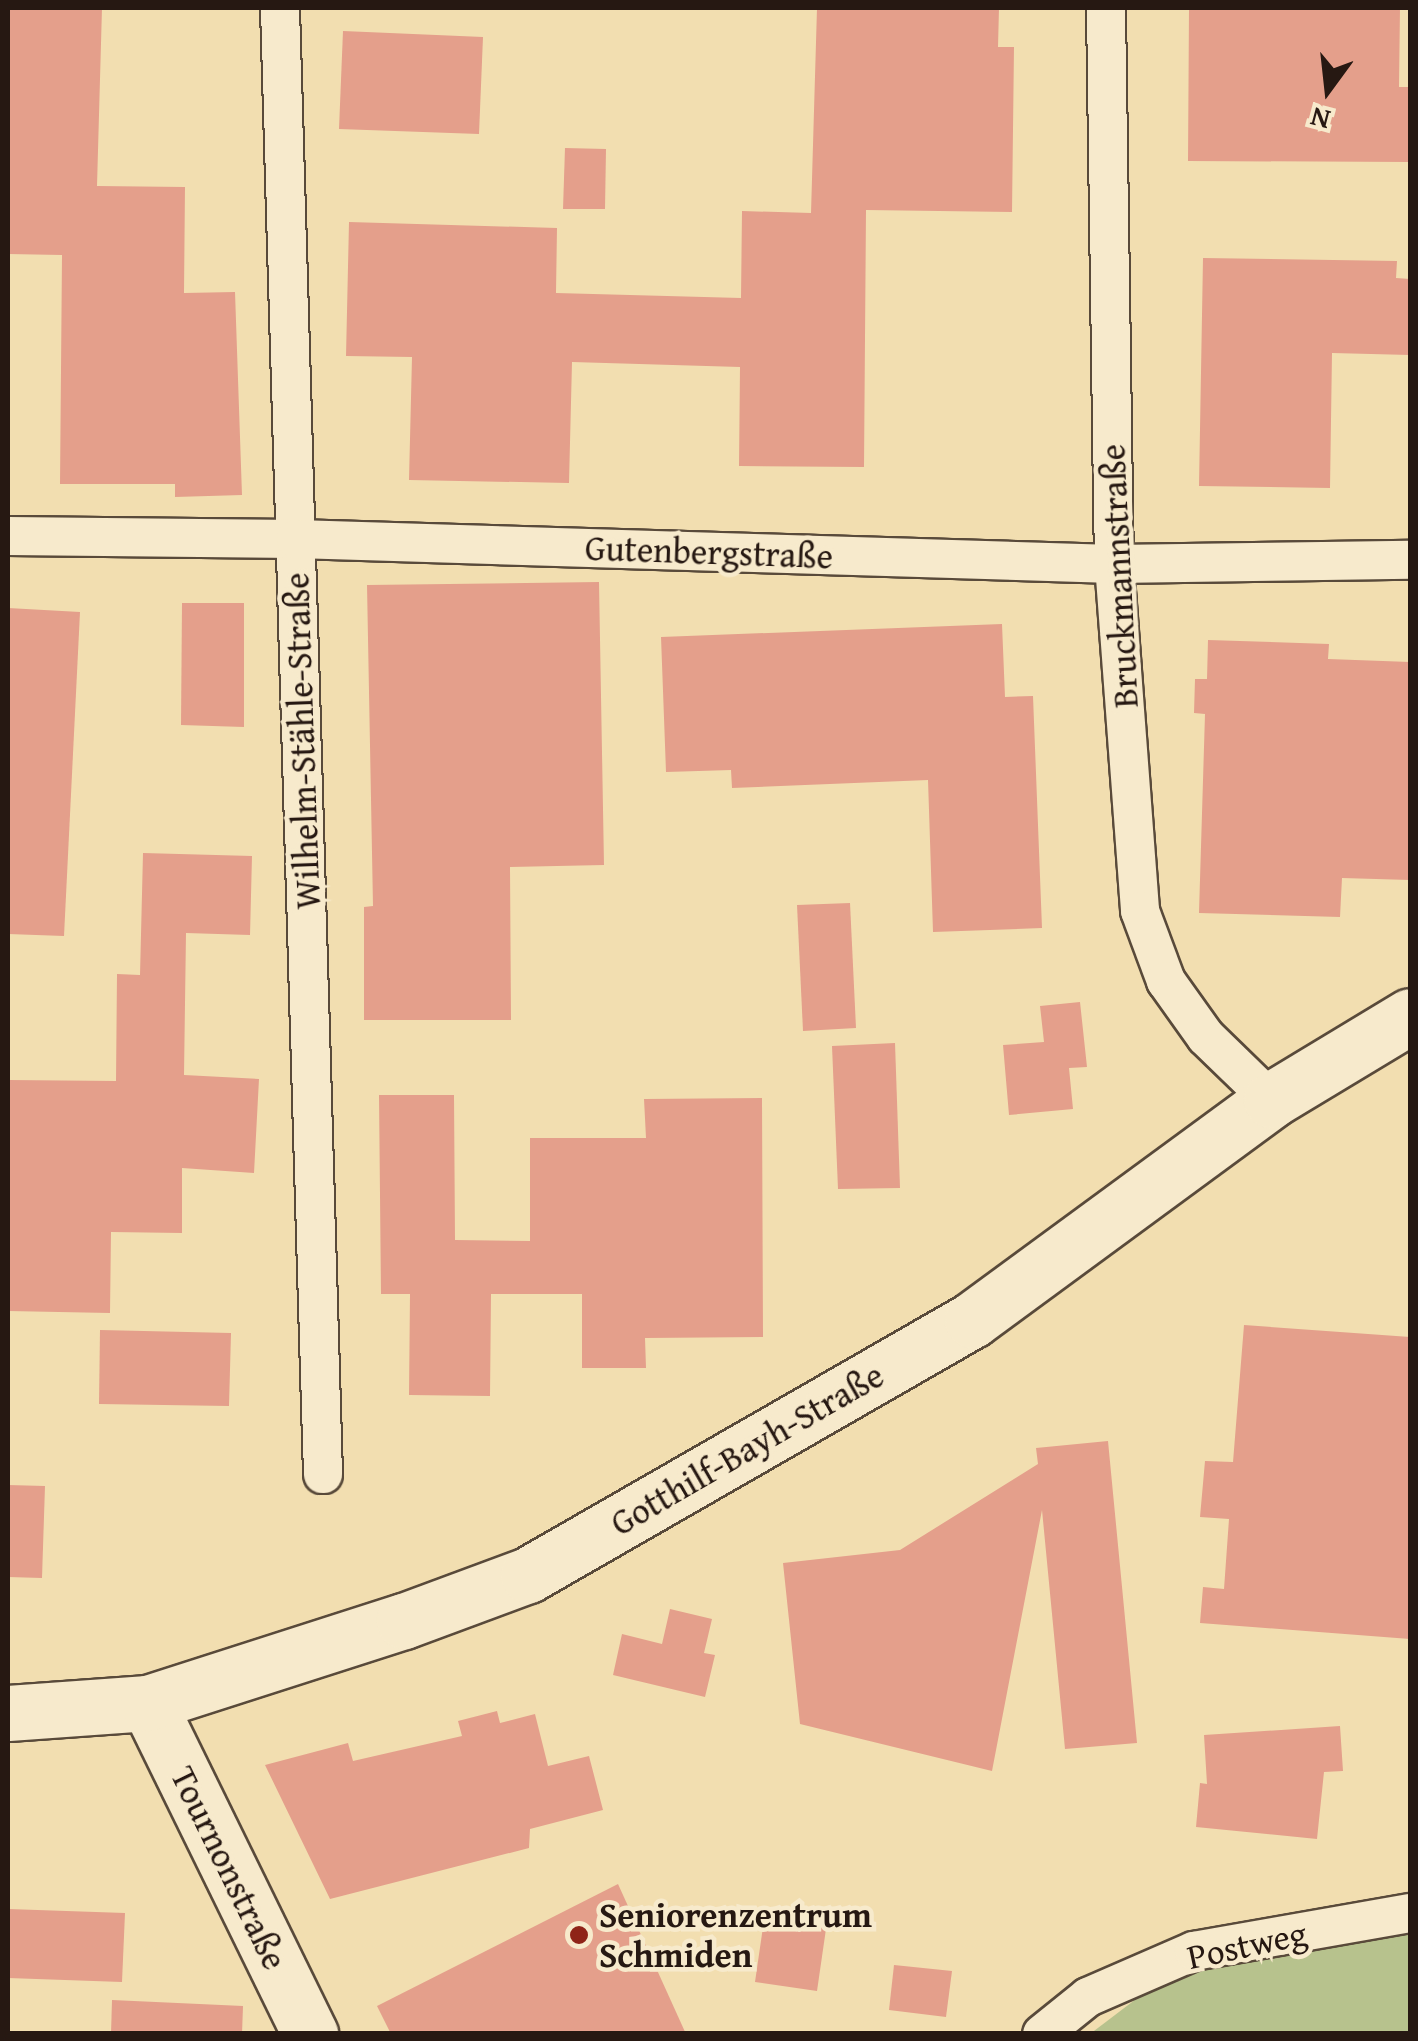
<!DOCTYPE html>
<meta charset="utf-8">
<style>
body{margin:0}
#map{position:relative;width:1418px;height:2041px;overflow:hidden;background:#f2deb0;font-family:"Gentium Book Plus",serif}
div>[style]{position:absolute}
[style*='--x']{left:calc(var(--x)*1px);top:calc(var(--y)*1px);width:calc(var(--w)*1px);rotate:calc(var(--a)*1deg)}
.green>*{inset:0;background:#b7c28d}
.building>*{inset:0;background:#e49f8b}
.roads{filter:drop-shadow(2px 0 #594a3a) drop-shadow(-2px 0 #594a3a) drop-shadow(0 2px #594a3a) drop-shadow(0 -2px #594a3a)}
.street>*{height:38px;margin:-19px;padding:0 19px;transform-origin:19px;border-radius:19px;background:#f7eacc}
.secondary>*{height:55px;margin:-27.5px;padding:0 27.5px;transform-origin:27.5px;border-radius:27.5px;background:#f7eacc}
.dots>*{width:28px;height:28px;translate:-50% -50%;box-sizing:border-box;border:5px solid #f7eacc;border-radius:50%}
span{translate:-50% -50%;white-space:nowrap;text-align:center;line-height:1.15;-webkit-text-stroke:9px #f7eacc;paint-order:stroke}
.street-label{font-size:35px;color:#261812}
.poi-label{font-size:35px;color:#261812;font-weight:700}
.left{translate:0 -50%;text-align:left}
.frame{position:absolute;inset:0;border:10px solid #261812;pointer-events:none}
.north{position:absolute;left:1278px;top:40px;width:100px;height:100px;-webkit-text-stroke:8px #f7eacc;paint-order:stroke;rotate:195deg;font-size:28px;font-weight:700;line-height:40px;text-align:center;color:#261812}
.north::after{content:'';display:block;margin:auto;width:35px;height:45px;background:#261812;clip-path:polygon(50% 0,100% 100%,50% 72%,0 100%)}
</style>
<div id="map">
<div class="green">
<div style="clip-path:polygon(1410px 1919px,1410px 2033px,1090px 2034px,1190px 1958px)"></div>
</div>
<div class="building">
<div style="clip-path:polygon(8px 8px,102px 8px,97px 186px,185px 187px,184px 293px,235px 292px,242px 495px,175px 497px,175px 484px,60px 484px,62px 255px,8px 254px)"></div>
<div style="clip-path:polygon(817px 8px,999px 8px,998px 47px,1014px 47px,1012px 212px,866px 210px,864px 467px,739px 466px,740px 367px,572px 362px,569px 483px,409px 480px,412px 357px,346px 356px,349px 222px,557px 228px,556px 293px,741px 298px,742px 211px,811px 213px)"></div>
<div style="clip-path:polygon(1189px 8px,1400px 8px,1399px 87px,1410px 87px,1410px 162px,1188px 161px)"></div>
<div style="clip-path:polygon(343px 31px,483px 37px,479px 134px,339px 129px)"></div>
<div style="clip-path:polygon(565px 148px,606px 149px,605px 209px,563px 209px)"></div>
<div style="clip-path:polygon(1203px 258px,1397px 261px,1396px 278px,1410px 279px,1410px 355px,1332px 353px,1330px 488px,1199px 486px)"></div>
<div style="clip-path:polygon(599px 582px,604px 865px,510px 867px,511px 1020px,364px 1020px,364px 907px,373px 906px,367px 585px)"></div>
<div style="clip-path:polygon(182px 603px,244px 603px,244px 727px,181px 725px)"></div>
<div style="clip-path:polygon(8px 608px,80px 612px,64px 936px,8px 934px)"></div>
<div style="clip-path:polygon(1002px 624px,1005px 697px,1033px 696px,1042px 928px,933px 932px,928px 780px,732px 788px,731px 770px,666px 772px,661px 637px)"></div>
<div style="clip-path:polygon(1208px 640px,1329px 644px,1328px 659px,1410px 662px,1410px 880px,1342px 878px,1340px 917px,1199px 913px,1205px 714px,1194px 713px,1195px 679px,1207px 679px)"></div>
<div style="clip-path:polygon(143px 853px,252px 856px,250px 935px,186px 933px,184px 1075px,259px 1079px,254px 1173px,182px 1168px,182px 1233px,111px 1232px,110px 1313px,8px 1311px,8px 1080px,116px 1081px,117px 974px,140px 975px)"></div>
<div style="clip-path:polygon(850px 903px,856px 1028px,803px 1031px,797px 905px)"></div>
<div style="clip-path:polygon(1080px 1002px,1087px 1067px,1069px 1068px,1073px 1109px,1009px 1115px,1003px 1045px,1044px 1042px,1040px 1006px)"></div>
<div style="clip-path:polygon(895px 1043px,900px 1188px,838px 1189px,832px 1046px)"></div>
<div style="clip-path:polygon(379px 1095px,454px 1095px,455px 1240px,530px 1241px,530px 1138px,646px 1138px,644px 1099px,762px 1098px,763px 1337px,645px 1338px,646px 1368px,582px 1368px,582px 1294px,491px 1294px,490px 1396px,409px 1395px,410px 1294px,381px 1294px)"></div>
<div style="clip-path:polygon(1244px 1325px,1410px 1337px,1410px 1639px,1200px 1623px,1203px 1587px,1224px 1589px,1229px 1519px,1200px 1517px,1205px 1461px,1233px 1462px)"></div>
<div style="clip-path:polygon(100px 1330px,231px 1333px,229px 1406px,99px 1404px)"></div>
<div style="clip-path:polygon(1108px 1441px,1137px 1743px,1065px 1749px,1042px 1510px,992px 1771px,800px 1724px,783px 1563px,900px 1550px,1038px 1464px,1036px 1448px)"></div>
<div style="clip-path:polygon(8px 1485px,45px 1486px,42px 1578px,8px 1577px)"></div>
<div style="clip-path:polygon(670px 1609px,712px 1619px,704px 1653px,715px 1655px,705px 1697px,613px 1675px,622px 1634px,662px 1644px)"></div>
<div style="clip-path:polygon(497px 1711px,500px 1723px,535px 1714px,548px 1766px,589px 1756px,603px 1810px,530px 1829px,529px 1848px,330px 1899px,265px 1765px,348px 1743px,353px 1761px,462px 1736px,458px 1721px)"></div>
<div style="clip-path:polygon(1340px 1726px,1343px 1771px,1324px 1772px,1317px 1839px,1196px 1827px,1200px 1783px,1207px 1784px,1204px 1735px)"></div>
<div style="clip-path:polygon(618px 1884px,686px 2034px,391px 2034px,377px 2006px)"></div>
<div style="clip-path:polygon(8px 1909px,125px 1913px,122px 1982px,8px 1978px)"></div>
<div style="clip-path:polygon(765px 1913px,827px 1922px,817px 1991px,755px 1982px)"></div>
<div style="clip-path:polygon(894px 1965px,952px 1971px,946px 2017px,889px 2010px)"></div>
<div style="clip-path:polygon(112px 2000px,243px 2006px,242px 2034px,111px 2034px)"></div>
</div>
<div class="roads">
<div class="street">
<div style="--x:280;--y:8;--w:1467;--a:88.32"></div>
<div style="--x:1106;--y:8;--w:556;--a:89.18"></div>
<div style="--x:1114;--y:564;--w:348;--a:85.7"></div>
<div style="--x:1140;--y:911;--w:75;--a:69.6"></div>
<div style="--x:1166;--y:981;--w:69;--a:54.5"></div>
<div style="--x:1206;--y:1037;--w:91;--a:44.1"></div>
<div style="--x:8;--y:536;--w:288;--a:0.6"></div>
<div style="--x:296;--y:539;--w:818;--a:1.75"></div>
<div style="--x:1114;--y:564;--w:296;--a:-0.8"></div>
<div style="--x:1042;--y:2034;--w:59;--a:-38.8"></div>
<div style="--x:1088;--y:1997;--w:116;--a:-23.5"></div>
<div style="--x:1194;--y:1951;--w:219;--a:-10"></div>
</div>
<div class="secondary">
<div style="--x:148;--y:1703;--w:369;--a:63.9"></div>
<div style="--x:8;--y:1713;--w:140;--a:-4.1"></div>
<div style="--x:148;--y:1703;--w:269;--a:-17.8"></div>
<div style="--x:404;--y:1621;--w:132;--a:-20.4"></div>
<div style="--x:528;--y:1575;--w:512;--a:-29.87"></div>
<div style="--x:972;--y:1320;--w:371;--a:-36.3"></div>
<div style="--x:1271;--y:1100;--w:162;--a:-31.1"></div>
</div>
</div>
<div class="dots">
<div style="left:579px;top:1935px;background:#8f2418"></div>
</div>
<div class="street-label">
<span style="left:709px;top:552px;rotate:2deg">Gutenbergstraße</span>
<span style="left:1119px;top:576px;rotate:-93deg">Bruckmannstraße</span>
<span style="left:302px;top:741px;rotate:-92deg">Wilhelm-Stähle-Straße</span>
<span style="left:747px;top:1449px;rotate:-30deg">Gotthilf-Bayh-Straße</span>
<span style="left:229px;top:1868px;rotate:64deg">Tournonstraße</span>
<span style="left:1247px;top:1945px;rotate:-12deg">Postweg</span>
</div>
<div class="poi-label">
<span class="left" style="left:599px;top:1935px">Seniorenzentrum<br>Schmiden</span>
</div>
<div class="frame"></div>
<div class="north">N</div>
</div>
